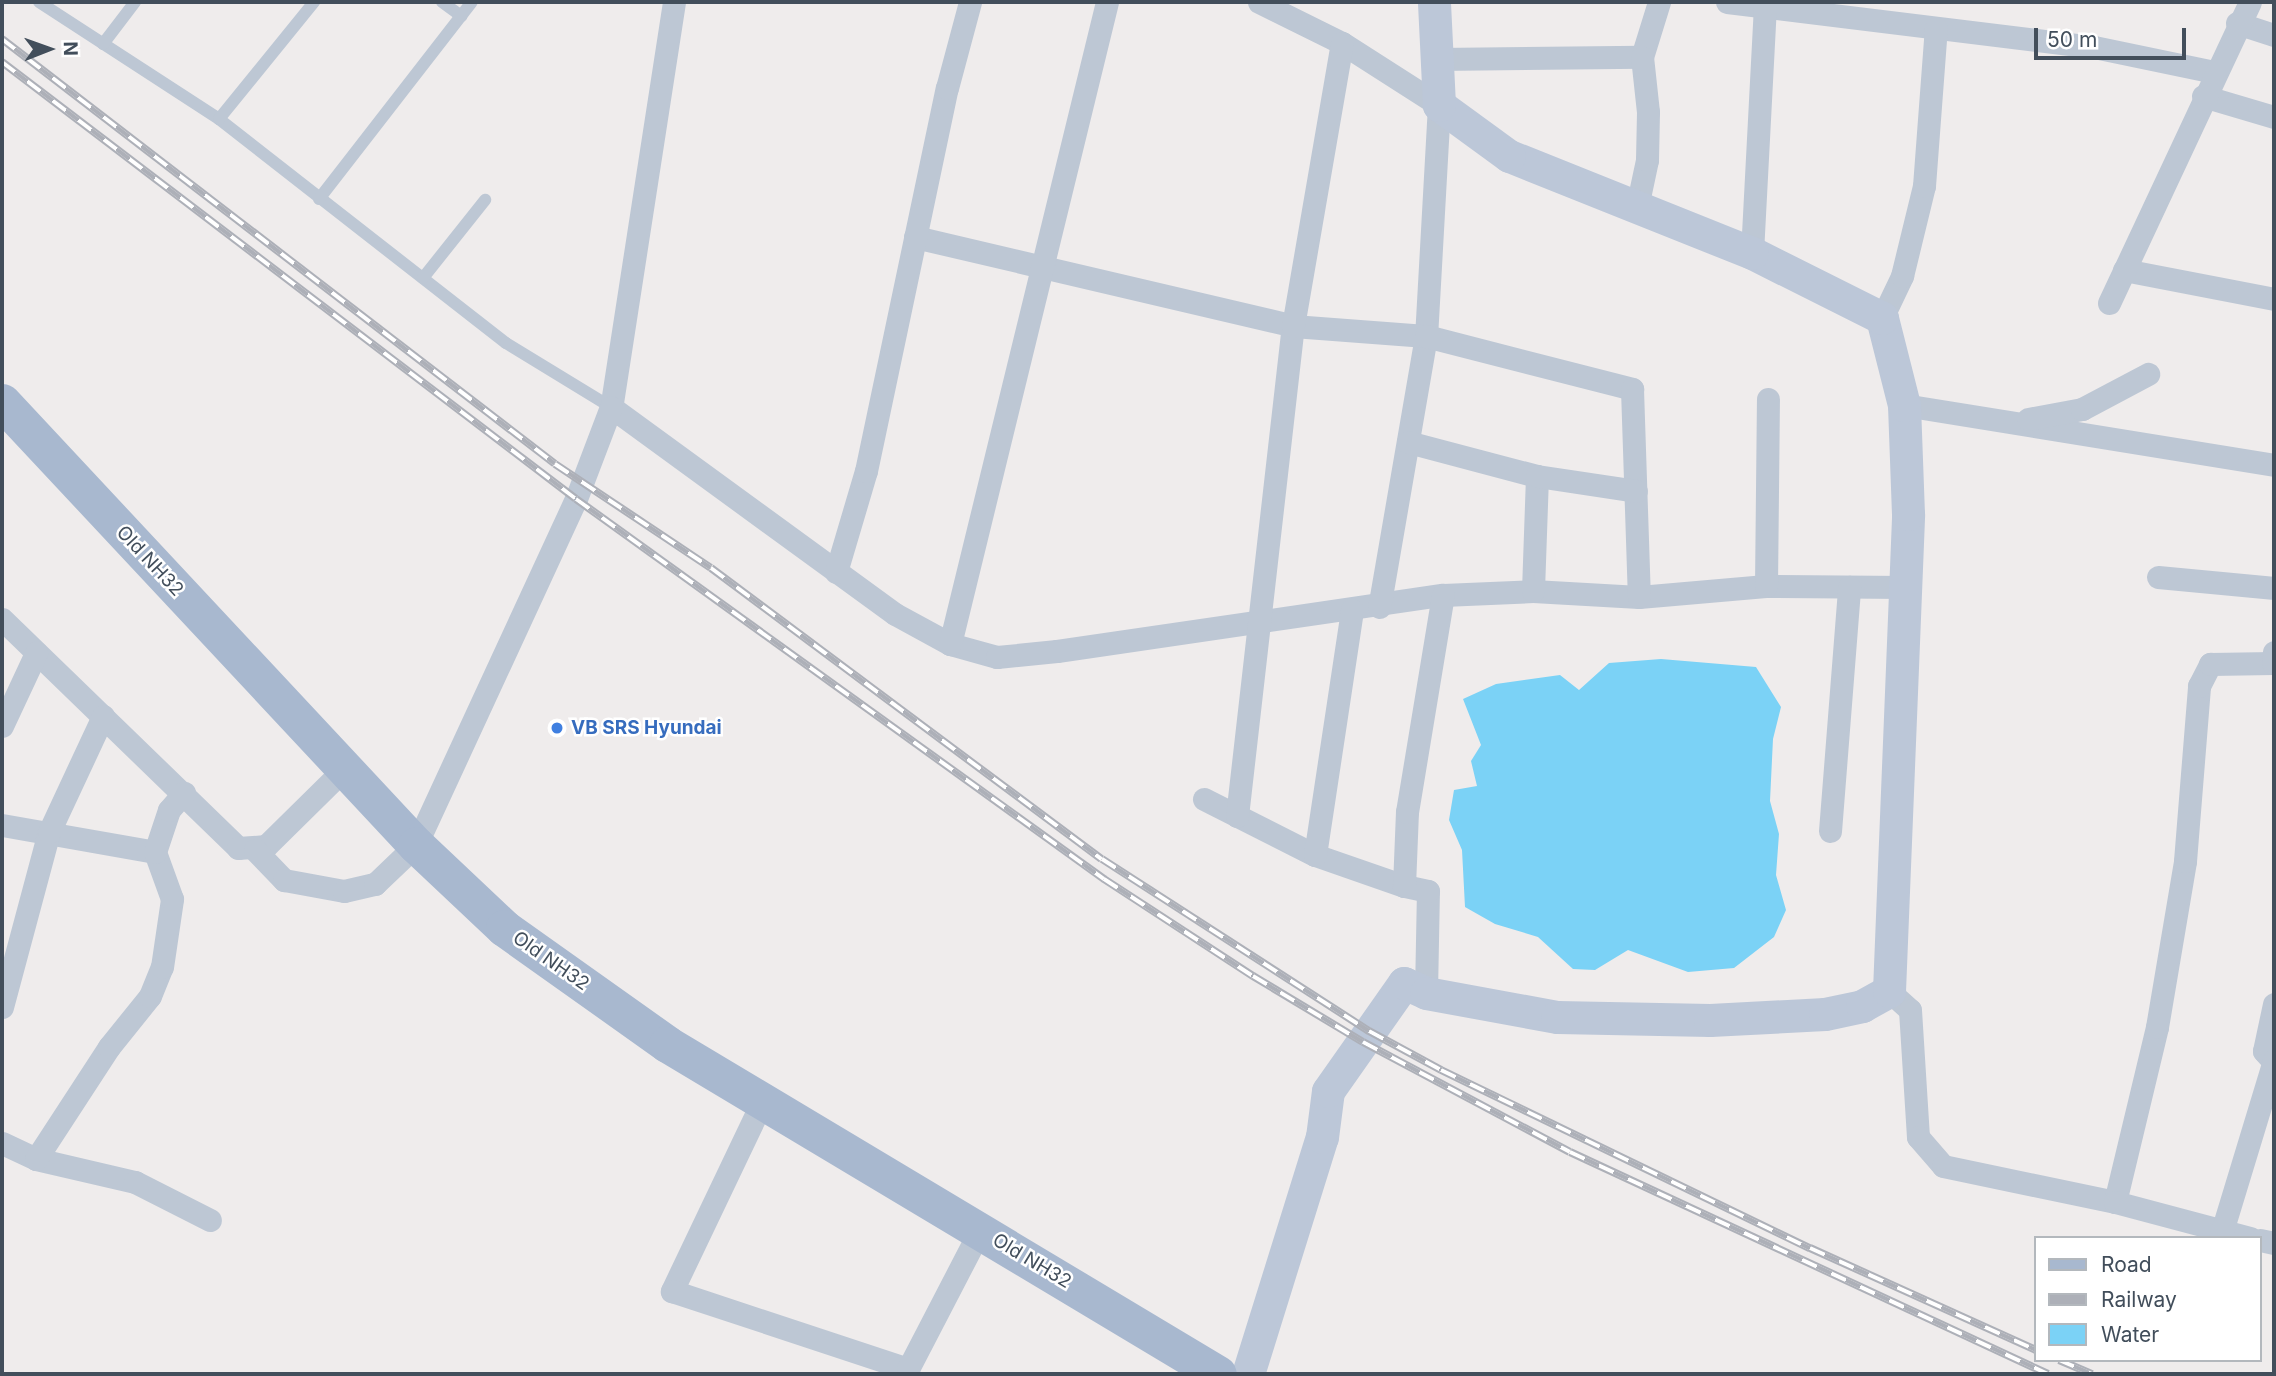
<!DOCTYPE html>
<style>
body{margin:0}
#map{position:relative;width:2276px;height:1376px;overflow:hidden;background:#efecec;font-family:Inter,sans-serif}
div>[style]{position:absolute}
[style*='--x']{left:calc(var(--x)*1px);top:calc(var(--y)*1px);width:calc(var(--w)*1px);rotate:calc(var(--a)*1deg)}
.water>*{inset:0;background:#7bd2f6}
.lane>*{height:12px;margin:-6px;padding:0 6px;transform-origin:6px;border-radius:6px;background:#bdc7d4}
.street>*{height:23px;margin:-11.5px;padding:0 11.5px;transform-origin:11.5px;border-radius:11.5px;background:#bdc7d4}
.secondary>*{height:33px;margin:-16.5px;padding:0 16.5px;transform-origin:16.5px;border-radius:16.5px;background:#bcc7d8}
.primary>*{height:37px;margin:-18.5px;padding:0 18.5px;transform-origin:18.5px;border-radius:18.5px;background:#a8b8cf}
.rail>*{height:8px;margin-top:-4px;transform-origin:0;background:repeating-linear-gradient(90deg,#fff 0 16px,#adb0b8 0 32px);box-sizing:border-box;border-block:2px solid #adb0b8}
.dots>*{width:19px;height:19px;translate:-50% -50%;box-sizing:border-box;border:4px solid #fff;border-radius:50%}
span{translate:-50% -50%;white-space:nowrap;text-align:center;line-height:1.15;-webkit-text-stroke:5px #fff;paint-order:stroke}
.street-label{font-size:19px;color:#424e5b}
.shop-label{font-size:19px;color:#366cbe;font-weight:700}
.left{translate:0 -50%;text-align:left}
.frame{position:absolute;inset:0;border:4px solid #424e5b;pointer-events:none}
.legend{position:absolute;left:2034px;top:1236px;width:228px;height:126px;box-sizing:border-box;background:#fff;border:2px solid #b3b8bd;margin:0;padding:9px 12px;list-style:none;font-size:21px;color:#424e5b}
.legend li{display:flex;align-items:center;gap:14px;height:35px}
.legend b{width:35px;border:2px solid #b3b8bd}
.north{position:absolute;left:14px;top:14px;width:70px;height:70px;-webkit-text-stroke:5px #fff;paint-order:stroke;rotate:89deg;font-size:19px;font-weight:700;line-height:28px;text-align:center;color:#424e5b}
.north::after{content:'';display:block;margin:auto;width:24px;height:32px;background:#424e5b;clip-path:polygon(50% 0,100% 100%,50% 72%,0 100%)}
.scale{position:absolute;left:2034px;top:28px;width:152px;height:32px;box-sizing:border-box;border:4px solid #424e5b;border-top:0;padding-left:9px;font-size:21px;line-height:24px;white-space:nowrap;color:#424e5b;-webkit-text-stroke:5px #fff;paint-order:stroke}
</style>
<div id="map">
<div class="water">
<div style="clip-path:polygon(1661px 659px,1756px 667px,1781px 707px,1773px 739px,1770px 801px,1779px 834px,1776px 875px,1786px 910px,1774px 937px,1734px 968px,1688px 972px,1628px 950px,1595px 970px,1573px 969px,1538px 937px,1495px 924px,1465px 907px,1462px 850px,1449px 820px,1454px 790px,1477px 786px,1471px 761px,1481px 745px,1463px 699px,1496px 684px,1560px 675px,1579px 690px,1609px 663px)"></div>
</div>
<div class="lane">
<div style="--x:39;--y:2;--w:215;--a:33"></div>
<div style="--x:219;--y:119;--w:364;--a:38"></div>
<div style="--x:506;--y:343;--w:123;--a:31.4"></div>
<div style="--x:442;--y:2;--w:24;--a:36"></div>
<div style="--x:103;--y:44;--w:53;--a:-52.7"></div>
<div style="--x:219;--y:119;--w:151;--a:-50.9"></div>
<div style="--x:319;--y:199;--w:249;--a:-52.2"></div>
<div style="--x:423;--y:278;--w:100;--a:-51.5"></div>
</div>
<div class="street">
<div style="--x:674;--y:2;--w:410;--a:98.8"></div>
<div style="--x:611;--y:407;--w:351;--a:36.1"></div>
<div style="--x:895;--y:614;--w:63;--a:28.6"></div>
<div style="--x:950;--y:644;--w:49;--a:15.5"></div>
<div style="--x:997;--y:657;--w:60;--a:-5.7"></div>
<div style="--x:1057;--y:651;--w:390;--a:-8.3"></div>
<div style="--x:1443;--y:595;--w:90;--a:-2.5"></div>
<div style="--x:1533;--y:591;--w:106;--a:3.2"></div>
<div style="--x:1639;--y:597;--w:127;--a:-5"></div>
<div style="--x:1766;--y:586;--w:140;--a:0.4"></div>
<div style="--x:1259;--y:2;--w:93;--a:26.3"></div>
<div style="--x:1342;--y:43;--w:115;--a:32.6"></div>
<div style="--x:1439;--y:105;--w:231;--a:93.2"></div>
<div style="--x:1426;--y:336;--w:275;--a:99.8"></div>
<div style="--x:1727;--y:2;--w:370;--a:7"></div>
<div style="--x:2094;--y:47;--w:124;--a:11.7"></div>
<div style="--x:2237;--y:23;--w:39;--a:18"></div>
<div style="--x:1437;--y:59;--w:205;--a:-0.6"></div>
<div style="--x:1642;--y:57;--w:58;--a:-72.8"></div>
<div style="--x:2203;--y:96;--w:74;--a:16.5"></div>
<div style="--x:1637;--y:207;--w:48;--a:-78"></div>
<div style="--x:1647;--y:160;--w:48;--a:-88.8"></div>
<div style="--x:1648;--y:112;--w:55;--a:-96.2"></div>
<div style="--x:915;--y:237;--w:388;--a:13.2"></div>
<div style="--x:1293;--y:326;--w:133;--a:4.3"></div>
<div style="--x:1426;--y:336;--w:213;--a:14.4"></div>
<div style="--x:1632;--y:389;--w:208;--a:88.1"></div>
<div style="--x:1752;--y:253;--w:248;--a:-87"></div>
<div style="--x:2124;--y:270;--w:153;--a:10.9"></div>
<div style="--x:2109;--y:303;--w:332;--a:-64.9"></div>
<div style="--x:1882;--y:318;--w:47;--a:-64.5"></div>
<div style="--x:1902;--y:276;--w:93;--a:-76.3"></div>
<div style="--x:1924;--y:186;--w:158;--a:-85.7"></div>
<div style="--x:1904;--y:405;--w:375;--a:9.2"></div>
<div style="--x:2028;--y:419;--w:55;--a:-10.5"></div>
<div style="--x:2082;--y:409;--w:75;--a:-27.9"></div>
<div style="--x:1408;--y:442;--w:133;--a:14.8"></div>
<div style="--x:1537;--y:476;--w:115;--a:92"></div>
<div style="--x:1537;--y:476;--w:100;--a:8.6"></div>
<div style="--x:836;--y:572;--w:105;--a:-73.5"></div>
<div style="--x:866;--y:471;--w:391;--a:-78.1"></div>
<div style="--x:947;--y:88;--w:89;--a:-75"></div>
<div style="--x:2158;--y:577;--w:117;--a:5.4"></div>
<div style="--x:1766;--y:586;--w:187;--a:-89.4"></div>
<div style="--x:2;--y:619;--w:329;--a:44.1"></div>
<div style="--x:238;--y:848;--w:28;--a:-4"></div>
<div style="--x:266;--y:846;--w:110;--a:-44.6"></div>
<div style="--x:950;--y:644;--w:661;--a:-76.26"></div>
<div style="--x:2;--y:726;--w:81;--a:-65"></div>
<div style="--x:1204;--y:799;--w:124;--a:26.8"></div>
<div style="--x:1315;--y:855;--w:94;--a:19.2"></div>
<div style="--x:1237;--y:816;--w:493;--a:-83.5"></div>
<div style="--x:1293;--y:326;--w:287;--a:-80.2"></div>
<div style="--x:2;--y:825;--w:155;--a:10"></div>
<div style="--x:1830;--y:831;--w:245;--a:-85.5"></div>
<div style="--x:255;--y:850;--w:42;--a:46"></div>
<div style="--x:284;--y:880;--w:61;--a:10.4"></div>
<div style="--x:344;--y:891;--w:32;--a:-13"></div>
<div style="--x:375;--y:884;--w:57;--a:-43.6"></div>
<div style="--x:416;--y:845;--w:381;--a:-65.2"></div>
<div style="--x:576;--y:499;--w:98;--a:-69.2"></div>
<div style="--x:1315;--y:855;--w:248;--a:-81.4"></div>
<div style="--x:1889;--y:991;--w:28;--a:42"></div>
<div style="--x:1910;--y:1010;--w:127;--a:86.4"></div>
<div style="--x:1918;--y:1137;--w:38;--a:49"></div>
<div style="--x:1943;--y:1166;--w:176;--a:11.8"></div>
<div style="--x:2115;--y:1202;--w:180;--a:-76.5"></div>
<div style="--x:2157;--y:1027;--w:168;--a:-80.4"></div>
<div style="--x:2185;--y:861;--w:176;--a:-85.4"></div>
<div style="--x:2199;--y:686;--w:25;--a:-63"></div>
<div style="--x:2210;--y:664;--w:63;--a:-0.9"></div>
<div style="--x:2273;--y:663;--w:11;--a:-85"></div>
<div style="--x:1426;--y:993;--w:102;--a:-88.9"></div>
<div style="--x:1428;--y:891;--w:25;--a:-168"></div>
<div style="--x:1404;--y:886;--w:74;--a:-87.7"></div>
<div style="--x:1407;--y:812;--w:220;--a:-80.6"></div>
<div style="--x:2;--y:1007;--w:181;--a:-75"></div>
<div style="--x:49;--y:832;--w:128;--a:-65"></div>
<div style="--x:2272;--y:1060;--w:12;--a:-132"></div>
<div style="--x:2264;--y:1051;--w:48;--a:-78"></div>
<div style="--x:763;--y:1100;--w:212;--a:115.5"></div>
<div style="--x:672;--y:1291;--w:249;--a:18.3"></div>
<div style="--x:908;--y:1369;--w:157;--a:-62.6"></div>
<div style="--x:2;--y:1143;--w:38;--a:25"></div>
<div style="--x:36;--y:1159;--w:102;--a:13.1"></div>
<div style="--x:135;--y:1182;--w:84;--a:26.9"></div>
<div style="--x:36;--y:1159;--w:134;--a:-56.9"></div>
<div style="--x:109;--y:1047;--w:65;--a:-51.2"></div>
<div style="--x:150;--y:996;--w:31;--a:-68"></div>
<div style="--x:162;--y:967;--w:69;--a:-81.6"></div>
<div style="--x:172;--y:899;--w:50;--a:-109.9"></div>
<div style="--x:155;--y:852;--w:44;--a:-71.6"></div>
<div style="--x:169;--y:810;--w:23;--a:-49"></div>
<div style="--x:2115;--y:1202;--w:140;--a:14.9"></div>
<div style="--x:2220;--y:1238;--w:186;--a:-73.1"></div>
<div style="--x:2260;--y:1240;--w:14;--a:12"></div>
</div>
<div class="secondary">
<div style="--x:1248;--y:1374;--w:248;--a:-72.7"></div>
<div style="--x:1322;--y:1137;--w:46;--a:-82.6"></div>
<div style="--x:1328;--y:1091;--w:132;--a:-54.9"></div>
<div style="--x:1404;--y:983;--w:24;--a:24"></div>
<div style="--x:1426;--y:993;--w:133;--a:10.4"></div>
<div style="--x:1557;--y:1017;--w:153;--a:1.1"></div>
<div style="--x:1710;--y:1020;--w:115;--a:-3"></div>
<div style="--x:1825;--y:1014;--w:38;--a:-12"></div>
<div style="--x:1862;--y:1006;--w:31;--a:-29"></div>
<div style="--x:1889;--y:991;--w:477;--a:-87.7"></div>
<div style="--x:1908;--y:514;--w:109;--a:-92.1"></div>
<div style="--x:1904;--y:405;--w:90;--a:-104.2"></div>
<div style="--x:1882;--y:318;--w:145;--a:-153.4"></div>
<div style="--x:1752;--y:253;--w:262;--a:-158.2"></div>
<div style="--x:1509;--y:156;--w:87;--a:-143.9"></div>
<div style="--x:1439;--y:105;--w:103;--a:-92.8"></div>
</div>
<div class="primary">
<div style="--x:2;--y:402;--w:606;--a:46.94"></div>
<div style="--x:416;--y:845;--w:121;--a:43.3"></div>
<div style="--x:504;--y:928;--w:200;--a:35.4"></div>
<div style="--x:667;--y:1044;--w:642;--a:30.92"></div>
</div>
<div class="rail">
<div style="--x:2;--y:39;--w:697;--a:37.54"></div>
<div style="--x:555;--y:464;--w:187;--a:33.7"></div>
<div style="--x:711;--y:568;--w:487;--a:36.7"></div>
<div style="--x:1102;--y:859;--w:318;--a:32.8"></div>
<div style="--x:1369;--y:1031;--w:82;--a:28.4"></div>
<div style="--x:1441;--y:1070;--w:410;--a:25.8"></div>
<div style="--x:1810;--y:1248;--w:248;--a:24.3"></div>
<div style="--x:2;--y:62;--w:721;--a:37.28"></div>
<div style="--x:576;--y:499;--w:651;--a:35.74"></div>
<div style="--x:1104;--y:879;--w:178;--a:33.1"></div>
<div style="--x:1253;--y:976;--w:128;--a:31"></div>
<div style="--x:1363;--y:1042;--w:234;--a:28"></div>
<div style="--x:1570;--y:1152;--w:527;--a:24.91"></div>
<div style="--x:2059;--y:1360;--w:36;--a:23"></div>
</div>
<div class="dots">
<div style="left:557px;top:728px;background:#3f7fe0"></div>
</div>
<div class="street-label">
<span style="left:150px;top:561px;rotate:47deg">Old NH32</span>
<span style="left:551px;top:961px;rotate:35deg">Old NH32</span>
<span style="left:1032px;top:1261px;rotate:31deg">Old NH32</span>
</div>
<div class="shop-label">
<span class="left" style="left:571px;top:728px">VB SRS Hyundai</span>
</div>
<div class="frame"></div>
<ul class="legend">
<li><b style="height:9px;background:#a8b8cf"></b>Road</li>
<li><b style="height:9px;background:#adb0b8"></b>Railway</li>
<li><b style="height:19px;background:#7bd2f6"></b>Water</li>
</ul>
<div class="north">N</div>
<div class="scale">50 m</div>
</div>
